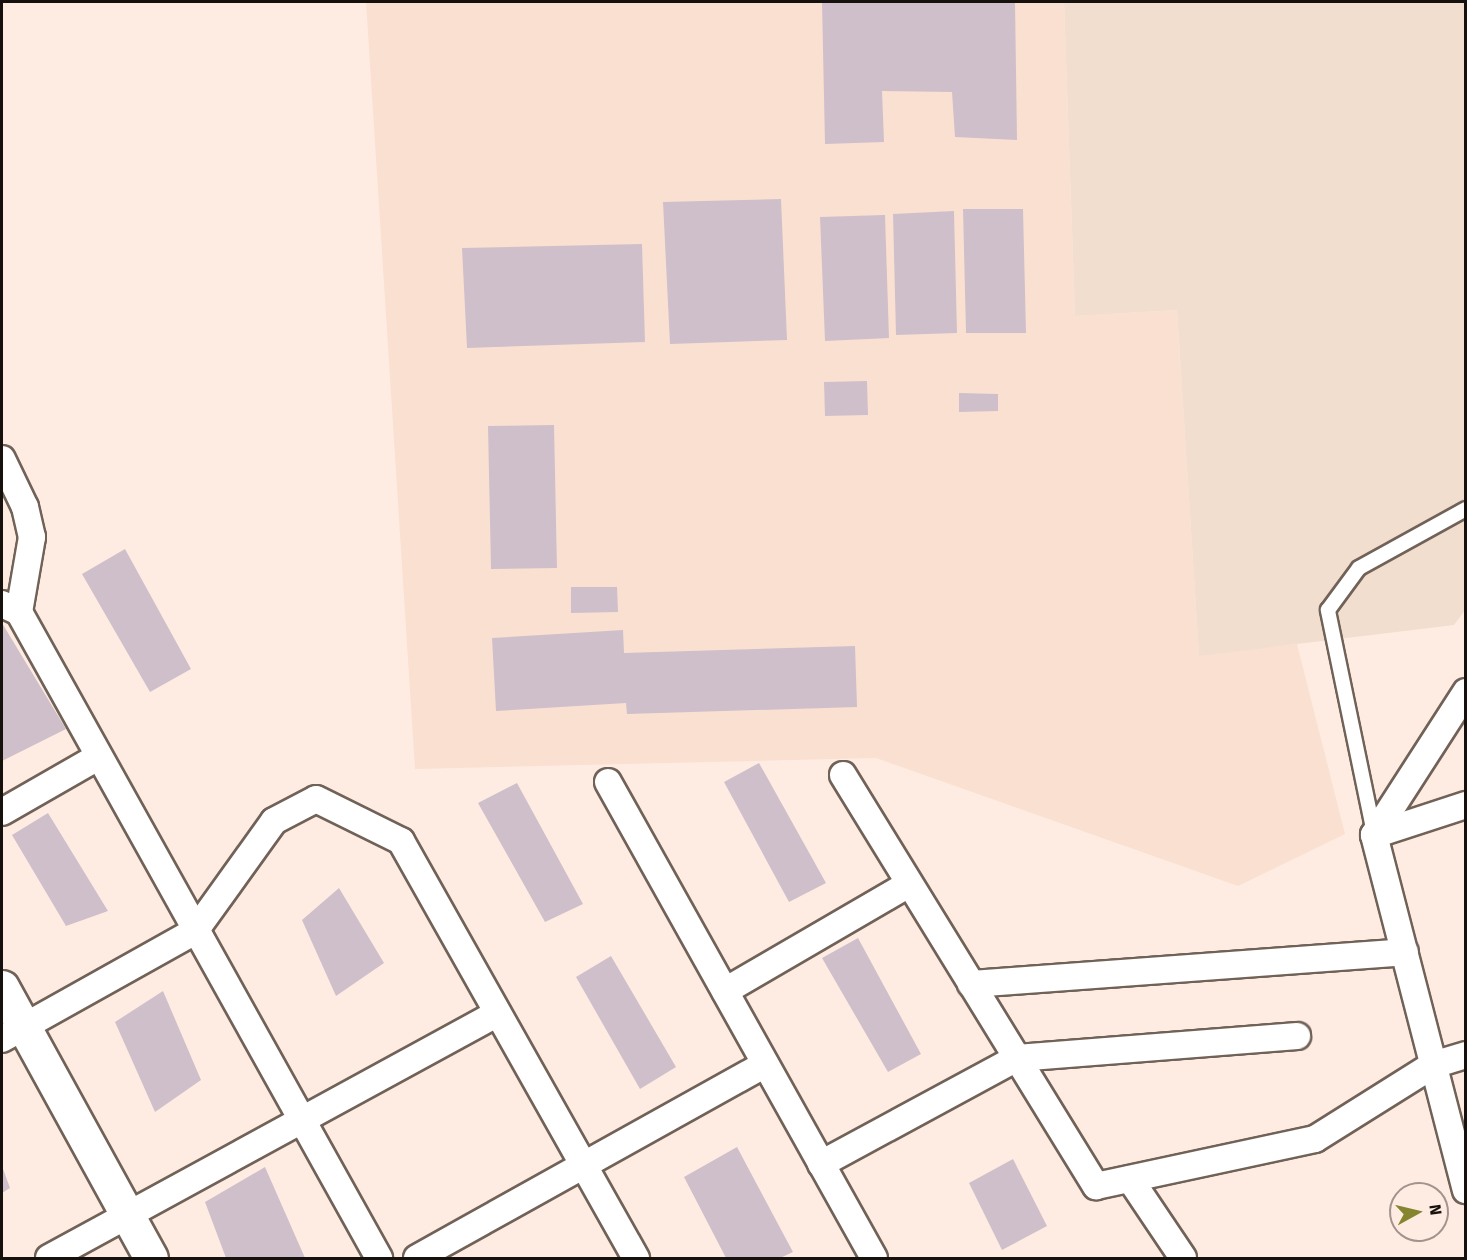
<!DOCTYPE html>
<style>
body{margin:0}
#map{position:relative;width:1467px;height:1260px;overflow:hidden;background:#feece2;font-family:"Fira Sans",sans-serif}
div>[style]{position:absolute}
[style*='--x']{left:calc(var(--x)*1px);top:calc(var(--y)*1px);width:calc(var(--w)*1px);rotate:calc(var(--a)*1deg)}
.built>*{inset:0;background:#fae0d1}
.industrial>*{inset:0;background:#f2decf}
.building>*{inset:0;background:#cfbfcb}
.roads{filter:drop-shadow(2px 0 #716258) drop-shadow(-2px 0 #716258) drop-shadow(0 2px #716258) drop-shadow(0 -2px #716258)}
.lane>*{height:14px;margin:-7px;padding:0 7px;transform-origin:7px;border-radius:7px;background:#fff}
.street>*{height:26px;margin:-13px;padding:0 13px;transform-origin:13px;border-radius:13px;background:#fff}
.secondary>*{height:33px;margin:-16.5px;padding:0 16.5px;transform-origin:16.5px;border-radius:16.5px;background:#fff}
span{translate:-50% -50%;white-space:nowrap;text-align:center;line-height:1.15;-webkit-text-stroke:5px #feece2;paint-order:stroke}
.frame{position:absolute;inset:0;border:3px solid #17110d;pointer-events:none}
.north{position:absolute;left:1389px;top:1182px;width:60px;height:60px;box-sizing:border-box;background:#feece2;border:2px solid #a2948d;border-radius:50%;rotate:82deg;font-size:16px;font-weight:700;line-height:24px;text-align:center;color:#17110d}
.north::after{content:'';display:block;margin:auto;width:21px;height:27px;background:#85852f;clip-path:polygon(50% 0,100% 100%,50% 72%,0 100%)}
</style>
<div id="map">
<div class="built">
<div style="clip-path:polygon(366px 2px,1064px 2px,1075px 316px,1177px 310px,1199px 655px,1297px 644px,1345px 834px,1238px 886px,876px 758px,415px 769px)"></div>
</div>
<div class="industrial">
<div style="clip-path:polygon(1064px 2px,1465px 2px,1466px 609px,1454px 625px,1199px 656px,1177px 310px,1075px 316px)"></div>
</div>
<div class="building">
<div style="clip-path:polygon(822px 2px,1015px 2px,1017px 140px,955px 137px,952px 92px,882px 91px,884px 142px,825px 144px)"></div>
<div style="clip-path:polygon(781px 199px,787px 340px,670px 344px,663px 202px)"></div>
<div style="clip-path:polygon(963px 209px,1023px 209px,1026px 333px,966px 333px)"></div>
<div style="clip-path:polygon(954px 211px,957px 333px,896px 335px,893px 214px)"></div>
<div style="clip-path:polygon(885px 215px,889px 338px,825px 341px,820px 217px)"></div>
<div style="clip-path:polygon(642px 244px,645px 342px,467px 348px,462px 248px)"></div>
<div style="clip-path:polygon(867px 381px,868px 415px,825px 416px,824px 382px)"></div>
<div style="clip-path:polygon(959px 393px,998px 394px,998px 411px,959px 412px)"></div>
<div style="clip-path:polygon(554px 425px,557px 568px,491px 569px,488px 426px)"></div>
<div style="clip-path:polygon(125px 549px,191px 669px,150px 692px,82px 574px)"></div>
<div style="clip-path:polygon(571px 587px,617px 587px,618px 612px,571px 613px)"></div>
<div style="clip-path:polygon(2px 623px,66px 729px,2px 761px)"></div>
<div style="clip-path:polygon(623px 630px,624px 653px,855px 646px,857px 707px,627px 714px,626px 703px,496px 711px,492px 638px)"></div>
<div style="clip-path:polygon(759px 763px,826px 883px,789px 902px,724px 782px)"></div>
<div style="clip-path:polygon(517px 783px,583px 904px,545px 922px,478px 803px)"></div>
<div style="clip-path:polygon(48px 813px,108px 911px,66px 926px,12px 835px)"></div>
<div style="clip-path:polygon(339px 888px,384px 963px,336px 996px,302px 920px)"></div>
<div style="clip-path:polygon(858px 938px,921px 1054px,888px 1072px,822px 958px)"></div>
<div style="clip-path:polygon(611px 956px,676px 1067px,640px 1089px,576px 977px)"></div>
<div style="clip-path:polygon(163px 991px,201px 1080px,155px 1112px,115px 1022px)"></div>
<div style="clip-path:polygon(737px 1147px,793px 1252px,780px 1258px,726px 1258px,684px 1177px)"></div>
<div style="clip-path:polygon(1013px 1159px,1047px 1226px,1002px 1250px,969px 1183px)"></div>
<div style="clip-path:polygon(2px 1166px,10px 1188px,2px 1193px)"></div>
<div style="clip-path:polygon(265px 1167px,305px 1258px,226px 1258px,205px 1202px)"></div>
</div>
<div class="roads">
<div class="lane">
<div style="--x:1374;--y:833;--w:228;--a:-101.7"></div>
<div style="--x:1328;--y:610;--w:52;--a:-53.6"></div>
<div style="--x:1359;--y:568;--w:122;--a:-28.9"></div>
</div>
<div class="street">
<div style="--x:2;--y:459;--w:53;--a:64.4"></div>
<div style="--x:25;--y:507;--w:31;--a:77"></div>
<div style="--x:32;--y:537;--w:76;--a:99.8"></div>
<div style="--x:19;--y:612;--w:19;--a:-155"></div>
<div style="--x:19;--y:612;--w:740;--a:60.87"></div>
<div style="--x:1466;--y:692;--w:170;--a:122.8"></div>
<div style="--x:1374;--y:835;--w:367;--a:75.5"></div>
<div style="--x:843;--y:775;--w:483;--a:58.4"></div>
<div style="--x:1096;--y:1186;--w:224;--a:-12.1"></div>
<div style="--x:1315;--y:1139;--w:139;--a:-32.1"></div>
<div style="--x:1433;--y:1065;--w:34;--a:-17"></div>
<div style="--x:608;--y:782;--w:545;--a:60.8"></div>
<div style="--x:2;--y:812;--w:111;--a:-29.8"></div>
<div style="--x:1374;--y:835;--w:97;--a:-18.1"></div>
<div style="--x:971;--y:984;--w:435;--a:-4.2"></div>
<div style="--x:725;--y:991;--w:213;--a:-30.2"></div>
<div style="--x:2;--y:1039;--w:221;--a:-29.2"></div>
<div style="--x:195;--y:931;--w:135;--a:-54.3"></div>
<div style="--x:274;--y:821;--w:47;--a:-27.6"></div>
<div style="--x:316;--y:799;--w:95;--a:26.3"></div>
<div style="--x:401;--y:841;--w:479;--a:60.6"></div>
<div style="--x:821;--y:1164;--w:223;--a:-28.4"></div>
<div style="--x:1017;--y:1058;--w:281;--a:-4.5"></div>
<div style="--x:1130;--y:1179;--w:95;--a:56.1"></div>
<div style="--x:49;--y:1258;--w:511;--a:-28.62"></div>
<div style="--x:417;--y:1258;--w:398;--a:-29.1"></div>
</div>
<div class="secondary">
<div style="--x:2;--y:987;--w:309;--a:61.2"></div>
</div>
</div>
<div class="frame"></div>
<div class="north">N</div>
</div>
